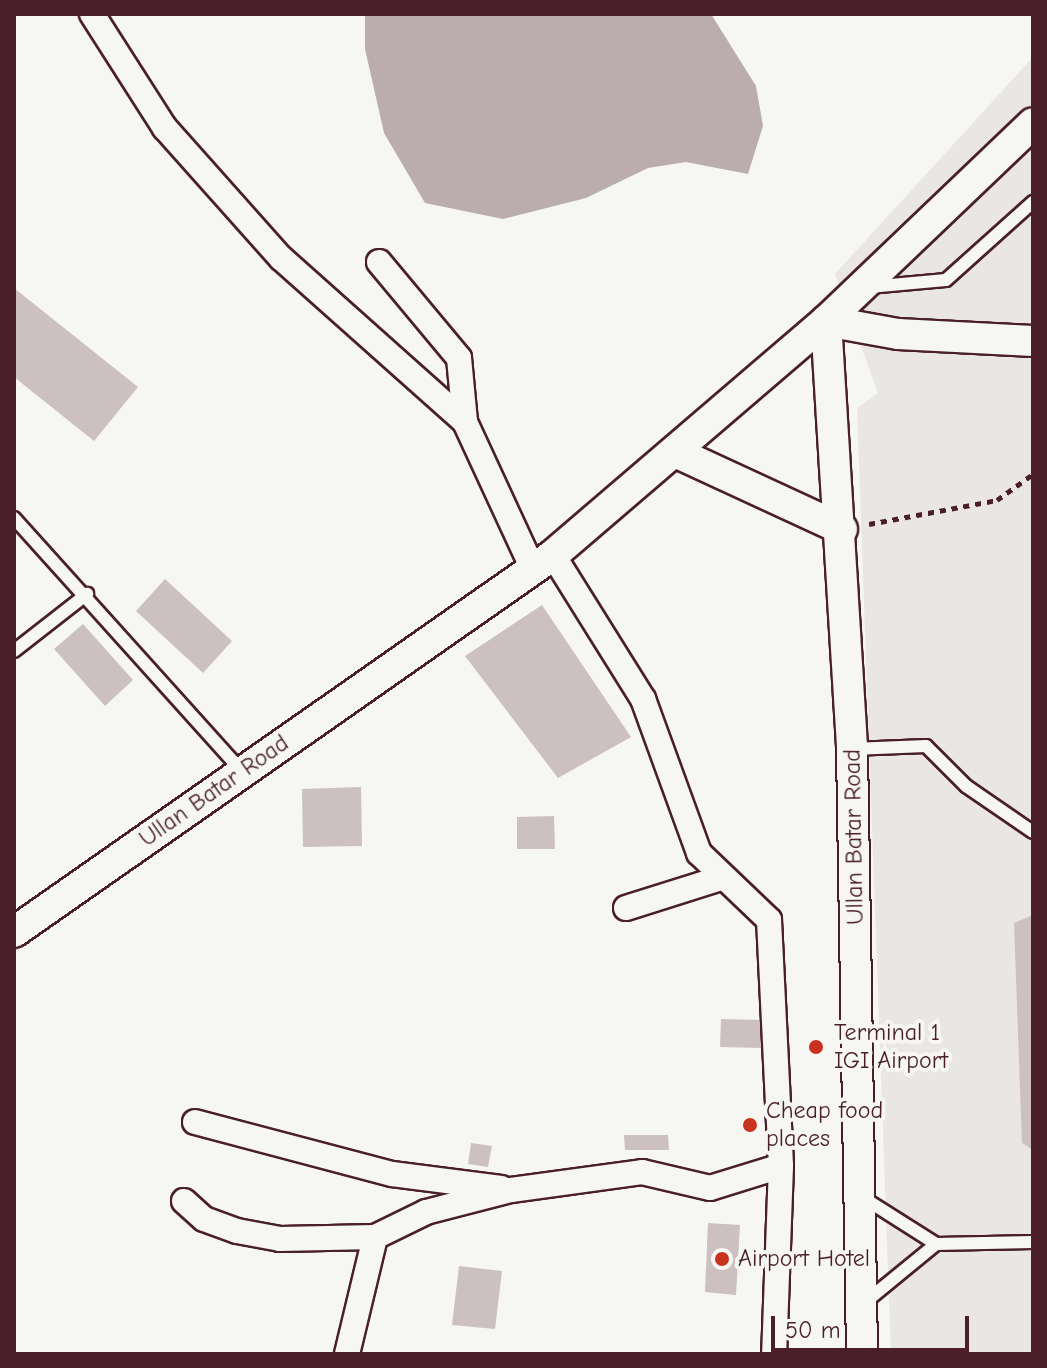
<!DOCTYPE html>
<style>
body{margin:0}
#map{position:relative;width:1047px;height:1368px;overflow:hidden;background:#f6f6f2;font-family:"Comic Neue",sans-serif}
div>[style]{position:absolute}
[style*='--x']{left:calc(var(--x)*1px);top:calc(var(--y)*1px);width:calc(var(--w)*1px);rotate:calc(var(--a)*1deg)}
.built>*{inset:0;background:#e9e6e3}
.water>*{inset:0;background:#bbadae}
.building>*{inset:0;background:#ccc1c0}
.path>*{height:5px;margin-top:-2.5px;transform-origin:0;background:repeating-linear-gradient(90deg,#4a1f2b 0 6px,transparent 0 12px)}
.roads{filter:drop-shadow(2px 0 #4a1f2b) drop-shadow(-2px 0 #4a1f2b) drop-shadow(0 2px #4a1f2b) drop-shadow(0 -2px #4a1f2b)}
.service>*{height:12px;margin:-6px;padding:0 6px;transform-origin:6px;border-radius:6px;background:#f6f6f2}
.minor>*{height:24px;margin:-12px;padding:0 12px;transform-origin:12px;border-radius:12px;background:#f6f6f2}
.tertiary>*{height:30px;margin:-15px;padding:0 15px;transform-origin:15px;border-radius:15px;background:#f6f6f2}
.dots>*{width:22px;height:22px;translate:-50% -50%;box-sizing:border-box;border:4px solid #f6f6f2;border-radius:50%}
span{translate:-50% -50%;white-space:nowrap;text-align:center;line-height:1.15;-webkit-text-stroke:8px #f6f6f2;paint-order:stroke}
.street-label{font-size:24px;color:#4a1f2b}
.poi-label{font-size:24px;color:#4a1f2b}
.left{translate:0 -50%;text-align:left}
.frame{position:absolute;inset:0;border:16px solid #4a1f2b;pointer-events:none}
.scale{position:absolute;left:771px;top:1316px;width:198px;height:36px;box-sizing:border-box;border:4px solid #4a1f2b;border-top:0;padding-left:10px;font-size:24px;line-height:28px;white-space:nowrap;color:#4a1f2b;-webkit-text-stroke:6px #f6f6f2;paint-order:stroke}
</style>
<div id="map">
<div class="built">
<div style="clip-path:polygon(1033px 57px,1033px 1354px,891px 1354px,857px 408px,878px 393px,835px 274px)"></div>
</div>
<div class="water">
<div style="clip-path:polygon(365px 14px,711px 14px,756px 86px,763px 126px,748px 174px,686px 162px,648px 168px,586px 198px,503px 219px,425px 203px,384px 133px,365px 49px)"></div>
</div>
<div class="building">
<div style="clip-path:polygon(14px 288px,138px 387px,94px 441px,14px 377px)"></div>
<div style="clip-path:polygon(165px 579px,232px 641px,203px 673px,136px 611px)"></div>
<div style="clip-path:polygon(542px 605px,631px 737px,558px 778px,465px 656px)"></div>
<div style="clip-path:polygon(83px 624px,133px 680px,105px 706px,54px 649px)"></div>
<div style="clip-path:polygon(361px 787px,362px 846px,303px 847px,302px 789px)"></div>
<div style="clip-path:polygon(554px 816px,555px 849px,517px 849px,517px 817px)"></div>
<div style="clip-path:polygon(1033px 915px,1033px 1150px,1022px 1143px,1014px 923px)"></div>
<div style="clip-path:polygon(721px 1019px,762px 1020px,761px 1048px,720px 1047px)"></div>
<div style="clip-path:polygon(624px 1135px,668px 1135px,669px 1150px,625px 1150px)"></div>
<div style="clip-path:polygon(471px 1143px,492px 1146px,488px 1167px,468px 1164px)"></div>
<div style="clip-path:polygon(708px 1223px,740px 1225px,736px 1295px,705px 1292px)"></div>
<div style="clip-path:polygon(459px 1266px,502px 1271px,495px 1329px,452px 1325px)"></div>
</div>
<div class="path">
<div style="--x:869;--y:524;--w:130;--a:-10.6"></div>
<div style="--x:997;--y:500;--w:44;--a:-35.8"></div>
</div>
<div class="roads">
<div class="service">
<div style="--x:869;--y:287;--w:77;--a:-5.2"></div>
<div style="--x:946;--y:280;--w:117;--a:-41.9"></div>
<div style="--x:14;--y:518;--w:341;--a:48"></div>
<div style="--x:14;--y:651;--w:93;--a:-38"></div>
<div style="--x:852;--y:749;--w:74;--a:-2.3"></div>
<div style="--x:926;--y:746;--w:57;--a:45"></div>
<div style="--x:966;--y:786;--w:81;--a:34.5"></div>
<div style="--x:862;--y:1197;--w:88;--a:32.4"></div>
<div style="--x:936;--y:1244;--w:97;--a:-1.2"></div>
<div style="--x:864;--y:1303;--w:93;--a:-39.3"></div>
</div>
<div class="minor">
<div style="--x:92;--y:14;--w:135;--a:57.4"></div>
<div style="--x:165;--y:128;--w:174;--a:48.3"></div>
<div style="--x:281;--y:258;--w:246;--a:41.7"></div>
<div style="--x:465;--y:422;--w:160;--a:65.2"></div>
<div style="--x:379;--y:262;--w:125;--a:50.2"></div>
<div style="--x:459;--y:358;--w:64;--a:84.6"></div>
<div style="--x:553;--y:555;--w:170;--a:58"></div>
<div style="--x:643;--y:699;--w:164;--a:70"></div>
<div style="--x:699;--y:853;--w:97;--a:43.7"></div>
<div style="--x:769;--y:920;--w:246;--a:87.2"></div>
<div style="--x:781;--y:1166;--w:188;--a:92.1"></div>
<div style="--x:626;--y:908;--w:96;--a:-17.5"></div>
<div style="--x:195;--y:1122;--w:204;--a:14.8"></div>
<div style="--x:392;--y:1174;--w:110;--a:7.3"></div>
<div style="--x:184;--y:1201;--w:27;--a:42"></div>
<div style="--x:204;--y:1219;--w:35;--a:20"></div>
<div style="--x:237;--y:1231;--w:44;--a:10.5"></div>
<div style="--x:280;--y:1239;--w:95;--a:-1.2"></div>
<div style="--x:375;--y:1237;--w:57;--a:-26.1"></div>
<div style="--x:426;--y:1212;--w:88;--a:-14.5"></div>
<div style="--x:511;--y:1190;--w:132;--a:-7.8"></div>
<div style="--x:642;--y:1172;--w:70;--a:13.2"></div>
<div style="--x:710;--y:1188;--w:74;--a:-17.2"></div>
<div style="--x:347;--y:1354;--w:120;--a:-76.5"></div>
</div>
<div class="tertiary">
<div style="--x:826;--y:321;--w:429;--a:86.5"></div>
<div style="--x:852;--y:749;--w:605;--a:89.05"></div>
<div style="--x:826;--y:321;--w:73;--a:10.2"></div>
<div style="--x:898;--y:334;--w:135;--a:3"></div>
<div style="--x:675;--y:452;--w:184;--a:24.8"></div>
<div style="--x:14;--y:932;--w:658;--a:-34.97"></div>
<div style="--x:553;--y:555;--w:360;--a:-40.6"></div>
<div style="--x:826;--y:321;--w:286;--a:-43.7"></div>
</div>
</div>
<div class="dots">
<div style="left:816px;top:1047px;background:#c8321e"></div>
<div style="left:750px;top:1125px;background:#c8321e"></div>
<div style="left:722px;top:1259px;background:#c8321e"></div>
</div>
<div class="street-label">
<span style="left:214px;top:791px;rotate:-35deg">Ullan Batar Road</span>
<span style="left:854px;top:837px;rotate:-91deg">Ullan Batar Road</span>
</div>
<div class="poi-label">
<span class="left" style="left:834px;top:1047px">Terminal 1<br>IGI Airport</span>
<span class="left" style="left:766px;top:1125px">Cheap food<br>places</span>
<span class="left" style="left:738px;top:1259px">Airport Hotel</span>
</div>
<div class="frame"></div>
<div class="scale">50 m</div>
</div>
